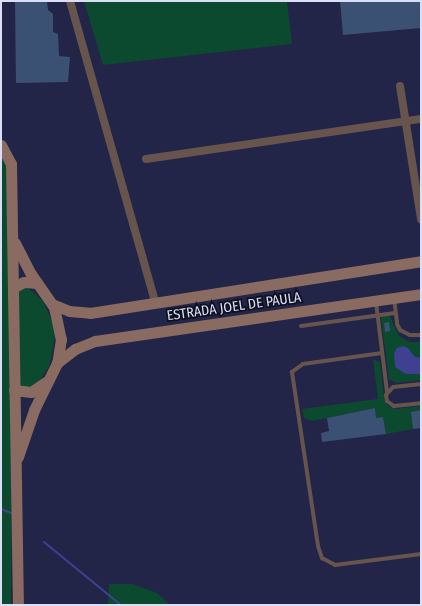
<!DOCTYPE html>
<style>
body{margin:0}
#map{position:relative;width:422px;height:606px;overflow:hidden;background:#222547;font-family:"Fira Sans Condensed",sans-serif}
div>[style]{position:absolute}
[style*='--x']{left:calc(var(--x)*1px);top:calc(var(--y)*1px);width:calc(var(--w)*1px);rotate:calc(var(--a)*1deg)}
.green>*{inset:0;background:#0b4a2e}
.water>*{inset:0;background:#3f4092}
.stream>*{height:2px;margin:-1px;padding:0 1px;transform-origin:1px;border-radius:1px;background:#3f4092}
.building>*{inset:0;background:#3b5173}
.lane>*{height:4px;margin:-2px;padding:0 2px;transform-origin:2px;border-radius:2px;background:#67544d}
.street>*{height:8px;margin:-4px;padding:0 4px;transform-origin:4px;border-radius:4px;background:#67544d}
.secondary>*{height:11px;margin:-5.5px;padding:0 5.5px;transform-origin:5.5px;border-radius:5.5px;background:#8a6b61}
span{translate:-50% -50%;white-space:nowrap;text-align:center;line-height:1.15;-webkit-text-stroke:3.5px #0e101f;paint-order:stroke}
.street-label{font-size:14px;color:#dbdff6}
.frame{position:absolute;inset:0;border:2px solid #dbdff6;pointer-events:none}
</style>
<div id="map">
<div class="green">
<div style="clip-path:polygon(84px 1px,287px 1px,292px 44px,103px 65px)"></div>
<div style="clip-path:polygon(1px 152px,6px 163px,12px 439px,11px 605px,1px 605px)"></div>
<div style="clip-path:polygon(28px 288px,43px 301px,56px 330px,50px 364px,41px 379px,29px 388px,19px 386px,18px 291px)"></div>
<div style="clip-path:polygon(389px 315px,399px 336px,409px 342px,421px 342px,421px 380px,396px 383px,389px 379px,381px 318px)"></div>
<div style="clip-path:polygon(373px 359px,380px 362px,384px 399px,387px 405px,395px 409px,421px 406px,421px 410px,411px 412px,413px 429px,386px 434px,383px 417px,376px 418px,375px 408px,312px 421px,304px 418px,302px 409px,378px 399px)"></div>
<div style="clip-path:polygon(109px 584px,132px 584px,157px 593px,170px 605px,108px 605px)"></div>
</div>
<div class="water">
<div style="clip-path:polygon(403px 346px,408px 348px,415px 357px,421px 358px,421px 374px,406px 374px,395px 367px,394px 353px,397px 348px)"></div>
</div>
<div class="stream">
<div style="--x:1;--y:509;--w:11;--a:22"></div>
<div style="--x:44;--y:542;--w:99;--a:39.3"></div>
</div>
<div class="building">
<div style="clip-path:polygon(15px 1px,47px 1px,48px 10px,53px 14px,53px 32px,58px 34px,59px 56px,70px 57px,68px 82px,16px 83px)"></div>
<div style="clip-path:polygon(340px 1px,421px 1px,421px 28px,343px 35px)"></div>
<div style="clip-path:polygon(389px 322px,390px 331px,385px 332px,384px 323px)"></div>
<div style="clip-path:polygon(375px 408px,376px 418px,383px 417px,386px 434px,322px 442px,321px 433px,329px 431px,327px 418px)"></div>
<div style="clip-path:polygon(421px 410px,421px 428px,413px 429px,411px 412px)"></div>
</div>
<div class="lane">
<div style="--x:394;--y:298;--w:26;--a:83"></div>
<div style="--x:397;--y:324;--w:7;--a:63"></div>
<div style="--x:400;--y:330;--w:11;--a:27"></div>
<div style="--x:410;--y:335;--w:11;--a:0"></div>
<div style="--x:376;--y:302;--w:91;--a:83"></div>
<div style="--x:301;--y:326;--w:95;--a:-7.9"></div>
<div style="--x:382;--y:353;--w:80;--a:172.1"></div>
<div style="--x:303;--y:364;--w:14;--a:144"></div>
<div style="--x:292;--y:372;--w:176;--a:81.5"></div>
<div style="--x:318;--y:546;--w:13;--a:72"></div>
<div style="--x:322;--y:558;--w:15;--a:28"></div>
<div style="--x:335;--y:565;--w:87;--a:-7.3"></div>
<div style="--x:421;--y:384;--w:28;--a:174"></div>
<div style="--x:393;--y:387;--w:11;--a:131"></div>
<div style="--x:386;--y:395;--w:6;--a:81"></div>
<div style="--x:387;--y:401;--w:9;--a:36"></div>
<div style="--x:394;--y:406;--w:27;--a:-6"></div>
</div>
<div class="street">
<div style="--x:70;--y:1;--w:312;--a:74.2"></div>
<div style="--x:400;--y:86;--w:135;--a:81"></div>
<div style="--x:146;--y:159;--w:278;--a:-8.3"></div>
</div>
<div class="secondary">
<div style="--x:1;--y:145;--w:21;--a:62"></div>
<div style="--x:11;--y:164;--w:441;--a:89.1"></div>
<div style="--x:15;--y:243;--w:35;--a:63"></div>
<div style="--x:31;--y:274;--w:40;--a:55.1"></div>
<div style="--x:54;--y:307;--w:33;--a:78"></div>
<div style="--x:61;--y:339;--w:24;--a:99"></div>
<div style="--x:57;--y:363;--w:52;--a:116.1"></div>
<div style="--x:34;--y:410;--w:50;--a:108.8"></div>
<div style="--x:14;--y:287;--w:11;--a:-27"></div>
<div style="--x:24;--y:282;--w:13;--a:4"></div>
<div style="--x:52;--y:304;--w:18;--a:22"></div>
<div style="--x:69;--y:311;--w:21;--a:5"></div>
<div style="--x:90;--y:313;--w:335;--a:-8.9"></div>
<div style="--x:57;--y:363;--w:23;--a:-38"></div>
<div style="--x:75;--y:349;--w:22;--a:-22"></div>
<div style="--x:95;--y:341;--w:329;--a:-8.2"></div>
<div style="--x:14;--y:390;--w:17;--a:7"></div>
<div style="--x:31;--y:392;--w:18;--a:-34"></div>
</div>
<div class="street-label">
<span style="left:234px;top:307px;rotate:-8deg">ESTRADA JOEL DE PAULA</span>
</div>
<div class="frame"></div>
</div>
